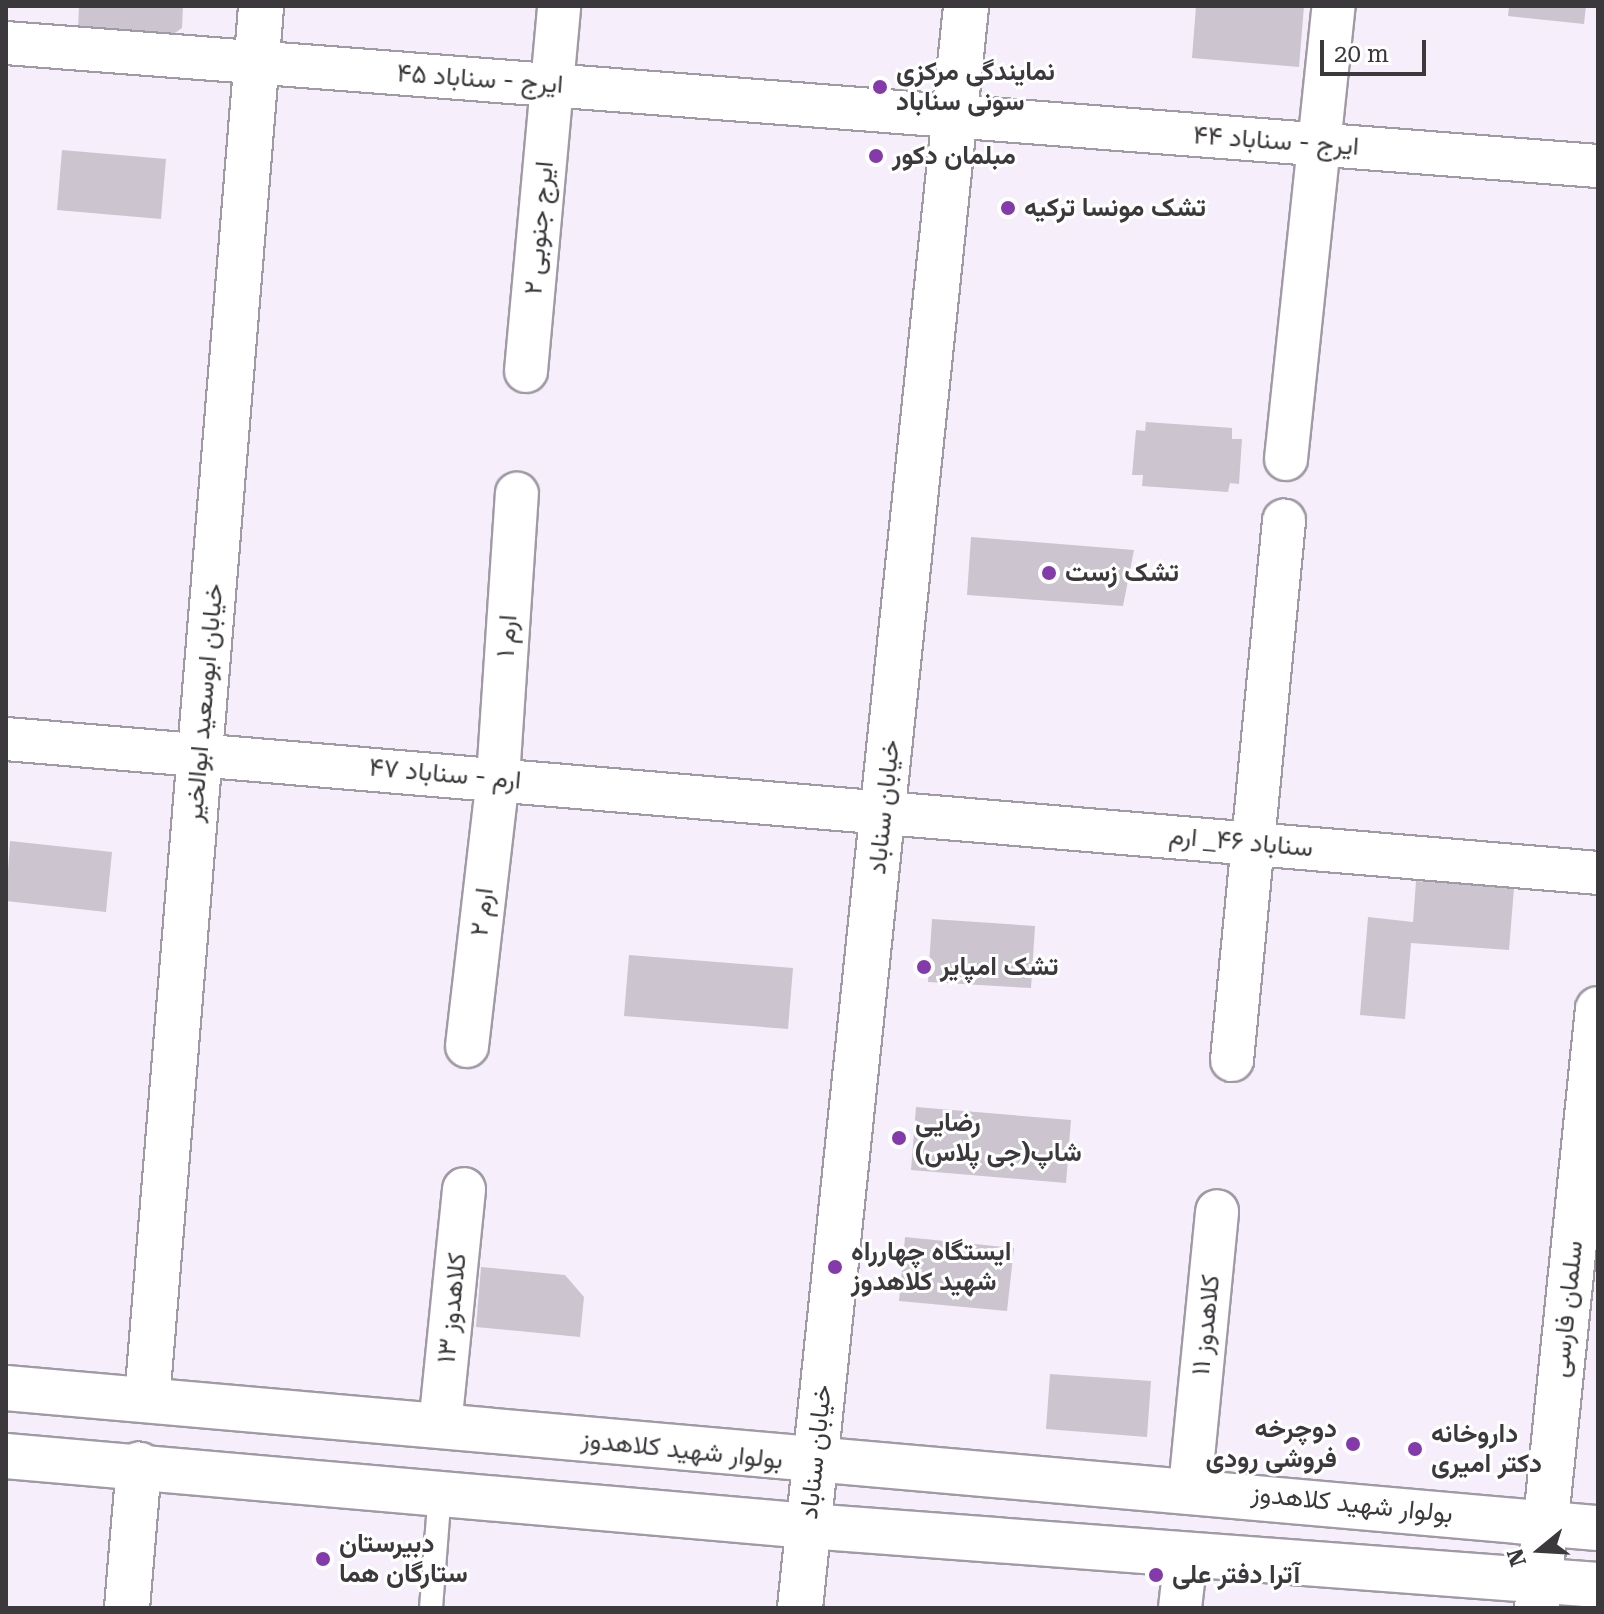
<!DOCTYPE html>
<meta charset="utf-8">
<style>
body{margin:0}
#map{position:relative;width:1604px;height:1614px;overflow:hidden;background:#f6effb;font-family:"Roboto Serif",Vazirmatn,serif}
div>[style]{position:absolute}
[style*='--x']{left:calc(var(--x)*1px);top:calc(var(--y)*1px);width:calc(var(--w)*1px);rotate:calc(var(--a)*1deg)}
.building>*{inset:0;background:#ccc5d0}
.roads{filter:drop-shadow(2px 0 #a09aa5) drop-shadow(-2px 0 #a09aa5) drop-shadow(0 2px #a09aa5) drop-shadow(0 -2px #a09aa5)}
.service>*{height:22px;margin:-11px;padding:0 11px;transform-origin:11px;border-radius:11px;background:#fff}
.minor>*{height:42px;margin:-21px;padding:0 21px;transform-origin:21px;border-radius:21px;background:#fff}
.tertiary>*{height:44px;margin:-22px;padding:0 22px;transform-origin:22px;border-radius:22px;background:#fff}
.secondary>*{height:44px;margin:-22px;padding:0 22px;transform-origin:22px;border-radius:22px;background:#fff}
.dots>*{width:22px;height:22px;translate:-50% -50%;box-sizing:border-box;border:4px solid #fff;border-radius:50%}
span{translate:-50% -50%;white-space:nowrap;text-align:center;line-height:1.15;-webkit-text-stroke:6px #fff;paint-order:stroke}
.poi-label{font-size:26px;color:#3c393d;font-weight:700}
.left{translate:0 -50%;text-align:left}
.right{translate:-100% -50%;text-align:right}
.street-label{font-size:26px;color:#3c393d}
.frame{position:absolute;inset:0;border:8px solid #3c393d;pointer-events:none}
.north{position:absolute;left:1500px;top:1510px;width:80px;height:80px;-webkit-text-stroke:6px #fff;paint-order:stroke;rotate:252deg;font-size:22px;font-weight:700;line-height:32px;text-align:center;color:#3c393d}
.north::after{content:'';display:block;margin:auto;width:28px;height:36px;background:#3c393d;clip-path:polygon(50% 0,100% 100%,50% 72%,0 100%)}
.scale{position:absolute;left:1320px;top:40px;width:106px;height:36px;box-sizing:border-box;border:4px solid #3c393d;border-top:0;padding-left:10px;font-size:24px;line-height:28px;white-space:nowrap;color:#3c393d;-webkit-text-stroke:6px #fff;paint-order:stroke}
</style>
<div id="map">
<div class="building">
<div style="clip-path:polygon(79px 6px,183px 6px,182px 28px,169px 37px,78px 29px)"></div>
<div style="clip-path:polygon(1196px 6px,1304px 6px,1299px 67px,1192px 58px)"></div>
<div style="clip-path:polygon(1509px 6px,1586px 6px,1584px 24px,1508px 16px)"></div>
<div style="clip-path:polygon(62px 150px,166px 159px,161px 219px,57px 210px)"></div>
<div style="clip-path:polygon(1146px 422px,1232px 428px,1232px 439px,1242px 439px,1239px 484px,1230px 483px,1228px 492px,1142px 486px,1143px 475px,1132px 475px,1136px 430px,1145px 431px)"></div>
<div style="clip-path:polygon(971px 537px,1134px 550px,1123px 606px,967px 595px)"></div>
<div style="clip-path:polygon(10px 841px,112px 852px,106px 912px,6px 901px)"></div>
<div style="clip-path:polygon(1416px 881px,1514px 888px,1509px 950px,1411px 943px,1405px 1019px,1360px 1015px,1368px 917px,1413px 922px)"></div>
<div style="clip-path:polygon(932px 919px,1035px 926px,1031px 988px,928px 982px)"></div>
<div style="clip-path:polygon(629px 955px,793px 968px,788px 1029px,624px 1016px)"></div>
<div style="clip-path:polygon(916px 1107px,1071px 1120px,1066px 1183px,911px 1170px)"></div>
<div style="clip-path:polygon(905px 1237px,1014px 1248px,1007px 1311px,899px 1301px)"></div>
<div style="clip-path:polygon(481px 1267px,565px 1275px,584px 1297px,580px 1337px,476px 1327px)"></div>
<div style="clip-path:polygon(1050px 1374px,1151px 1381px,1147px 1437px,1046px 1429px)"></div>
</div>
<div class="roads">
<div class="service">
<div style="--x:431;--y:1608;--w:118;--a:-85.6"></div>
</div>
<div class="minor">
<div style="--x:6;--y:43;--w:1597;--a:4.42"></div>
<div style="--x:526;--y:371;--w:366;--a:-84.8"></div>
<div style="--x:1286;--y:459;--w:456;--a:-84"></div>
<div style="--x:6;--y:739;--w:1598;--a:4.81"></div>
<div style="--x:467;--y:1046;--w:270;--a:-83.4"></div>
<div style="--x:498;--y:778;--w:285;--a:-86.2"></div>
<div style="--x:1232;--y:1060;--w:542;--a:-84.49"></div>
<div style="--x:440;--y:1426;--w:238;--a:-84.2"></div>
<div style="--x:1190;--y:1488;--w:278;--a:-84.4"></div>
<div style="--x:1180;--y:1608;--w:53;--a:-83.5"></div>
</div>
<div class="tertiary">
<div style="--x:147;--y:1400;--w:1399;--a:-85.32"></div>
<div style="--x:127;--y:1608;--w:144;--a:-85.2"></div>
<div style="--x:1537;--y:1608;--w:602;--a:-84.19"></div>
</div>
<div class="secondary">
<div style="--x:6;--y:1388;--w:1598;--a:5.03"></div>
<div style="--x:6;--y:1456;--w:805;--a:4.99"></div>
<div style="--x:808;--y:1526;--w:792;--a:4.27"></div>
<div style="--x:800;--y:1608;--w:1611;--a:-84.08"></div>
</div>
</div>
<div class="dots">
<div style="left:880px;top:87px;background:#853aab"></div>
<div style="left:876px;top:156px;background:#853aab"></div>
<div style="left:1008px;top:208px;background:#853aab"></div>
<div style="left:1049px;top:573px;background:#853aab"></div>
<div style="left:924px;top:967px;background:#853aab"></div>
<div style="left:899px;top:1138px;background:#853aab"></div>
<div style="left:835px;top:1267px;background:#853aab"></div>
<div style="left:1353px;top:1444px;background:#853aab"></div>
<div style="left:1415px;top:1449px;background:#853aab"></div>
<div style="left:323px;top:1559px;background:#853aab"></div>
<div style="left:1156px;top:1575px;background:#853aab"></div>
</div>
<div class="poi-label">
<span class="left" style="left:896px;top:87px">نمایندگی مرکزی<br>سونی سناباد</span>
<span class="left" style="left:892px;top:156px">مبلمان دكور</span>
<span class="left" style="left:1024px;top:208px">تشک مونسا ترکیه</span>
<span class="left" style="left:1065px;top:573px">تشک زست</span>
<span class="left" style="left:940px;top:967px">تشک امپایر</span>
<span class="left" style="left:915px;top:1138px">رضایی<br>شاپ(جی پلاس)</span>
<span class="left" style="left:851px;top:1267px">ایستگاه چهارراه<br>شهید کلاهدوز</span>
<span class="right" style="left:1337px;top:1444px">دوچرخه<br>فروشی رودی</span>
<span class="left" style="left:1431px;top:1449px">داروخانه<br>دکتر امیرى</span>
<span class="left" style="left:339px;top:1559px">دبیرستان<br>ستارگان هما</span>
<span class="left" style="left:1172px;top:1575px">آترا دفتر علی</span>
</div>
<div class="street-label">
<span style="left:480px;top:79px;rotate:4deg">ایرج - سناباد ۴۵</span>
<span style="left:1276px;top:141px;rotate:4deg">ایرج - سناباد ۴۴</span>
<span style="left:539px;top:228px;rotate:-85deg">ایرج جنوبی ۲</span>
<span style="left:507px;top:636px;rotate:-86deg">ارم ۱</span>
<span style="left:204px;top:703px;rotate:-85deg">خیابان ابوسعید ابوالخیر</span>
<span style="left:445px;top:774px;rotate:5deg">ارم - سناباد ۴۷</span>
<span style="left:884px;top:807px;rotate:-84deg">خیابان سناباد</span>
<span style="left:1241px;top:842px;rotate:5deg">سناباد ۴۶_ ارم</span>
<span style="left:482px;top:912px;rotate:-83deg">ارم ۲</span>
<span style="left:452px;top:1308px;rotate:-84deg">کلاهدوز ۱۳</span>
<span style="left:1567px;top:1309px;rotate:-84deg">سلمان فارسی</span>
<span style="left:1206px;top:1325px;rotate:-84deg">کلاهدوز ۱۱</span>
<span style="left:682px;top:1450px;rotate:6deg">بولوار شهید کلاهدوز</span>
<span style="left:816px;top:1452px;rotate:-84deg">خیابان سناباد</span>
<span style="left:1352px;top:1504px;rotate:6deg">بولوار شهید کلاهدوز</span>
</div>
<div class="frame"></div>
<div class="north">N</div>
<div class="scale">20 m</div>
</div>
